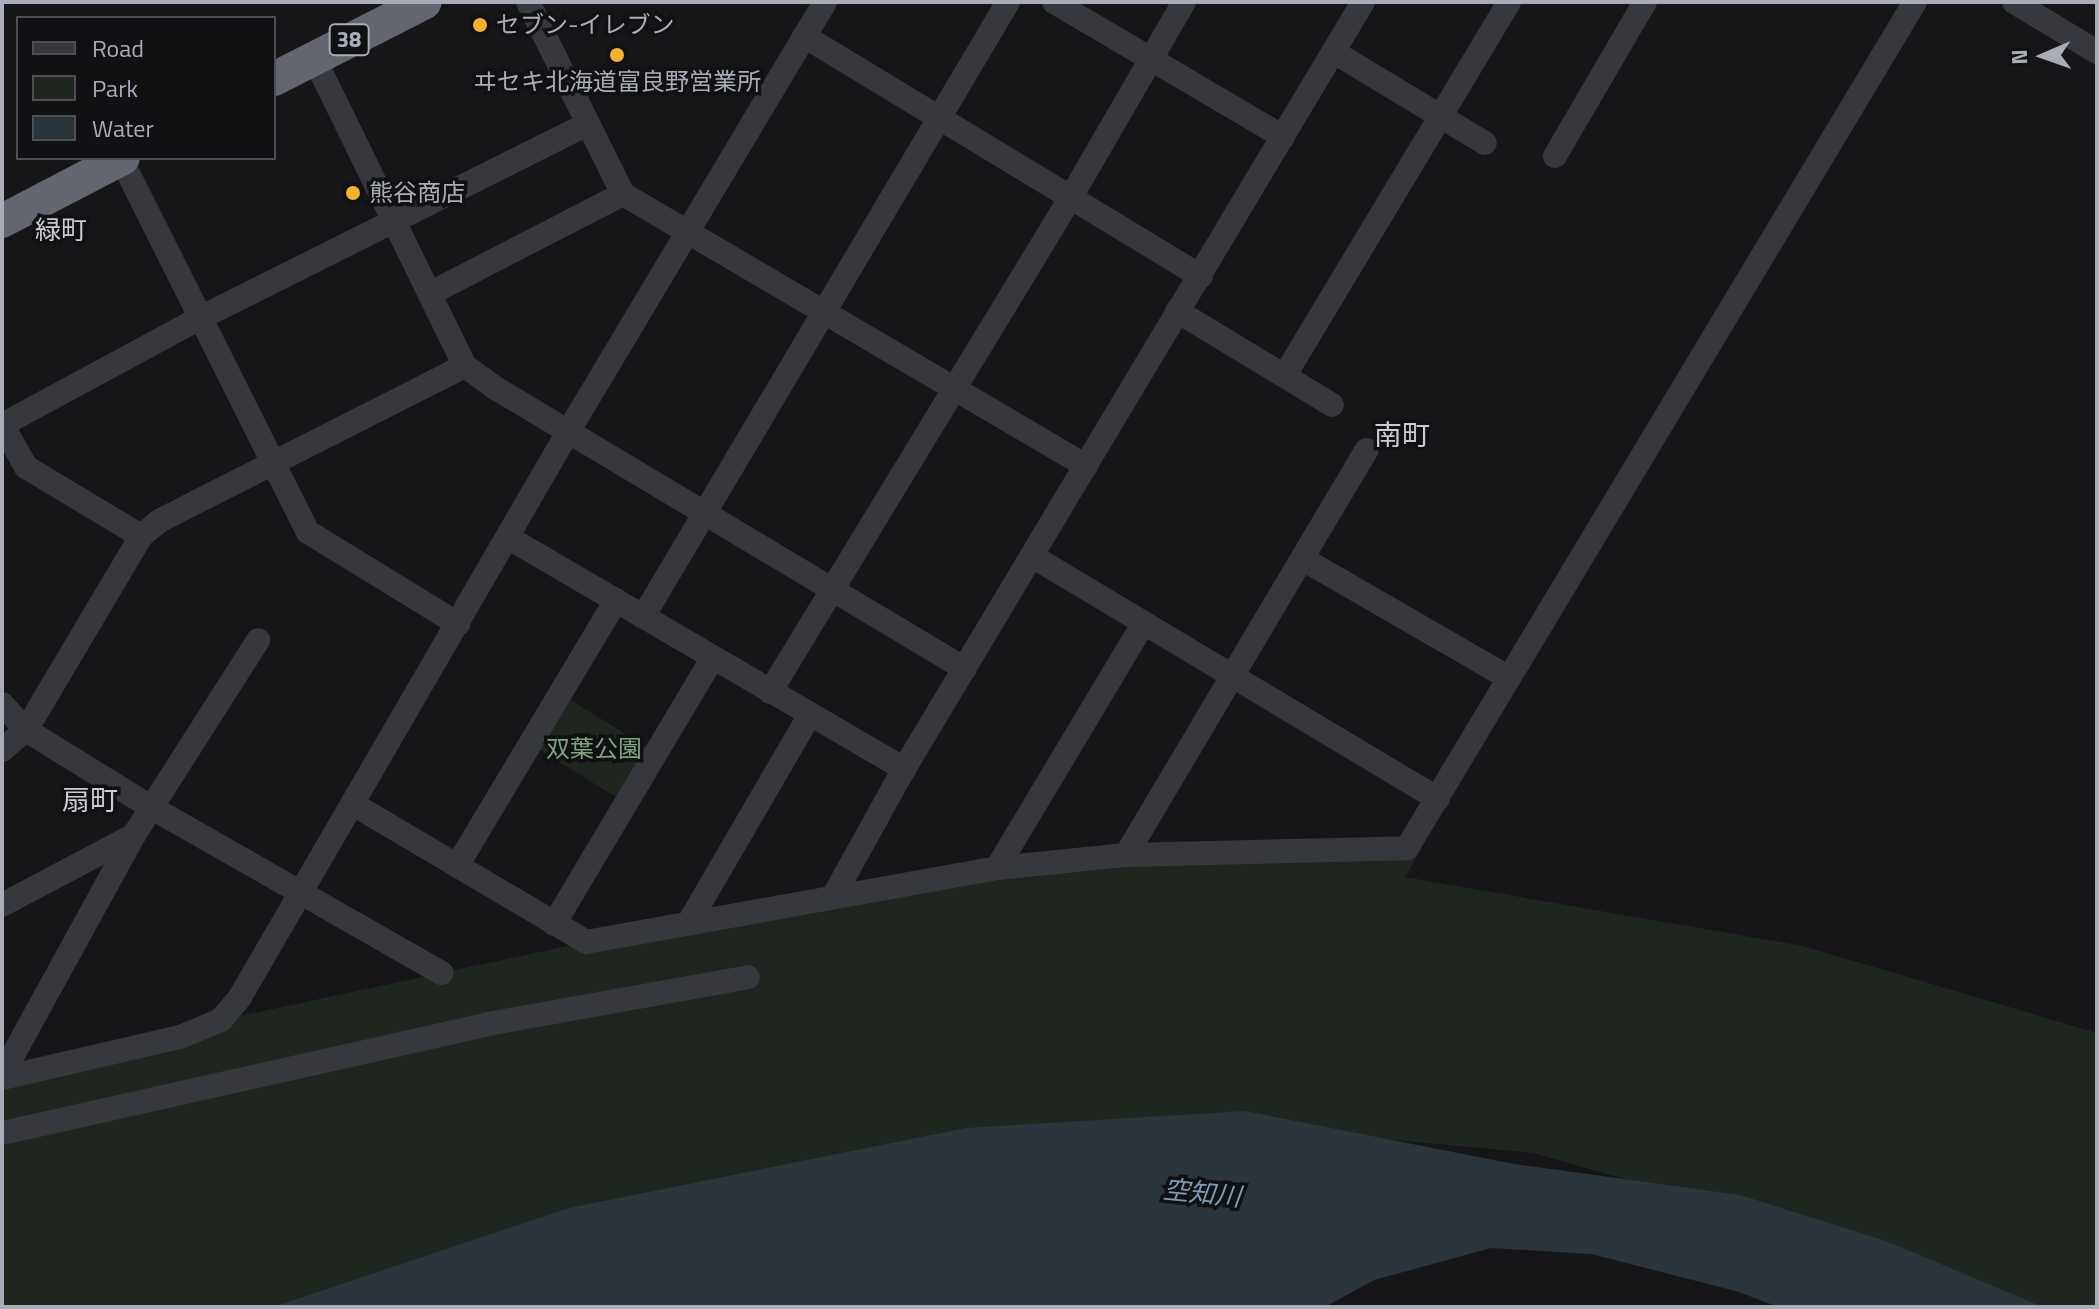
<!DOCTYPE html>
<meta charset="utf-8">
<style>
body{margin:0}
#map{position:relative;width:2099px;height:1309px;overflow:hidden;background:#161618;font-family:"Titillium Web","Noto Sans JP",sans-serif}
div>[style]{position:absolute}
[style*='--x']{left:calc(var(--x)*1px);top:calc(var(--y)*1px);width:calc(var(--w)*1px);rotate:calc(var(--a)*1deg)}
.green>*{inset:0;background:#1e261f}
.water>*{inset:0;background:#2c353c}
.minor>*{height:24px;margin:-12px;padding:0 12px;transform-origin:12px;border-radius:12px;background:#37383d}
.highway>*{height:34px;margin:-17px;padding:0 17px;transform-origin:17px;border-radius:17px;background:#63666e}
.dots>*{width:22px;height:22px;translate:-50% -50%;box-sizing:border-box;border:4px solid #111113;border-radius:50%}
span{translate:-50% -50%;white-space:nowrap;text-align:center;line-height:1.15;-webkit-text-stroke:7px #111113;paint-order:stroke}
.shield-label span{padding:2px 6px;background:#111113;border:2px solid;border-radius:6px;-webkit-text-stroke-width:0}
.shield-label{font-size:22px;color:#a8adb8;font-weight:700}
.poi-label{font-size:24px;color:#a8adb8}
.left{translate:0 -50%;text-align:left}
.park-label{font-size:24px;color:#7fa381}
.neighbourhood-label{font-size:26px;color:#c9ccd4}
.water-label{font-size:26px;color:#7f9bb3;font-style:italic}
.quarter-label{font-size:28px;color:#c9ccd4}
.frame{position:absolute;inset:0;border:4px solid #a8adb8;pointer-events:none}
.legend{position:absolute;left:16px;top:16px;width:260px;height:144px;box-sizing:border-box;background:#111113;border:2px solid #4d4f55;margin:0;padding:10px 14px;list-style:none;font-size:24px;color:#a8adb8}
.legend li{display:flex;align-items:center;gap:16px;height:40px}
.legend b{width:40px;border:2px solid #4d4f55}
.north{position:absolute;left:2003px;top:16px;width:80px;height:80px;-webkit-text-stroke:6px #111113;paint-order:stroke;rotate:268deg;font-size:22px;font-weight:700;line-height:32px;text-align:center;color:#a8adb8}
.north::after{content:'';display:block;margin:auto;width:28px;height:36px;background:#a8adb8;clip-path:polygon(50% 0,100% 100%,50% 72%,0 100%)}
</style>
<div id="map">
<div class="green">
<div style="clip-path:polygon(567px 698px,650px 749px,619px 799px,537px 748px)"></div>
<div style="clip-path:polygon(1422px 848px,1405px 877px,1803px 946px,2097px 1033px,2097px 1307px,2000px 1307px,1888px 1254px,1533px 1153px,1308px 1132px,300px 1307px,2px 1307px,2px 1078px,221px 1020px,586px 942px,1126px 855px)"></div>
</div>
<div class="water">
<div style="clip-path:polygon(1245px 1111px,1514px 1164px,1740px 1195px,1886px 1241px,2043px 1307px,1778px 1307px,1736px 1291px,1591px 1254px,1491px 1248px,1374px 1280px,1325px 1307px,273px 1307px,569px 1208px,966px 1128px)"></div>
</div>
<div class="minor">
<div style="--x:528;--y:2;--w:214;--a:63.7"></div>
<div style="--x:623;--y:194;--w:537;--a:30.43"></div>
<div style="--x:1054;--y:2;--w:266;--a:30.5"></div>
<div style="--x:2014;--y:2;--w:97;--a:31.1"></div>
<div style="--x:804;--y:36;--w:464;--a:31.2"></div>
<div style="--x:1334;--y:52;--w:176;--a:31.1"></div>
<div style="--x:314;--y:58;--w:343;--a:63.9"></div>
<div style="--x:465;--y:366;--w:39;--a:36"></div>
<div style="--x:497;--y:389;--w:545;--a:30.89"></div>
<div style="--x:1555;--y:156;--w:178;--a:-59.7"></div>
<div style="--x:121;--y:159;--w:417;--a:63.4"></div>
<div style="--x:308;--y:532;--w:176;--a:31.5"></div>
<div style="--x:431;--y:293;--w:216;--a:-27.3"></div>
<div style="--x:1177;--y:311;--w:181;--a:31.2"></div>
<div style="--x:1285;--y:375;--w:435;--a:-59"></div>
<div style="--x:2;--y:424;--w:49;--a:60.8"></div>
<div style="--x:26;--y:467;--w:134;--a:31"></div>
<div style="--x:2;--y:425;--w:225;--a:-28.4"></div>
<div style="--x:200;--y:318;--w:433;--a:-26.6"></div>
<div style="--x:509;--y:538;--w:458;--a:30.3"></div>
<div style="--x:1032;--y:556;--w:473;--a:30.9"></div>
<div style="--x:1303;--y:559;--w:238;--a:30"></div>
<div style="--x:643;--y:617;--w:715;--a:-59.31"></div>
<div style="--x:770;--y:692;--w:579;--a:-58.7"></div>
<div style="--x:1071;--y:197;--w:225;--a:-59.9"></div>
<div style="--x:2;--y:704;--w:35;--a:47"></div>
<div style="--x:26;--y:730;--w:150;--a:31.7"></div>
<div style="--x:154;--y:809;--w:331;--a:29.7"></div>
<div style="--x:2;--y:750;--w:31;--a:-40"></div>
<div style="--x:26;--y:730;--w:226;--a:-59.3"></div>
<div style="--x:141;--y:536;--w:26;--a:-39"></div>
<div style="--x:161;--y:520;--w:341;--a:-26.9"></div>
<div style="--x:353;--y:804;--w:271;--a:30.6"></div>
<div style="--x:586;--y:942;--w:418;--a:-10.2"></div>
<div style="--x:997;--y:868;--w:130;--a:-5.8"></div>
<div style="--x:1126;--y:855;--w:281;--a:-1.4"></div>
<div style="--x:1407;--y:848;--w:987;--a:-59.02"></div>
<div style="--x:1126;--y:855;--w:471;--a:-59.3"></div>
<div style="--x:457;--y:866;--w:310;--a:-59.1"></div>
<div style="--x:997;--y:868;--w:284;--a:-59.1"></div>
<div style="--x:833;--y:897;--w:146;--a:-61"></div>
<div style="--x:904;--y:769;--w:894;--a:-59.1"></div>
<div style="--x:2;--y:905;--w:149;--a:-27.9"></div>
<div style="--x:554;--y:924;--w:309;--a:-59.2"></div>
<div style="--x:688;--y:924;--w:241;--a:-59.8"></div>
<div style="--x:2;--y:1075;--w:274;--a:-61.2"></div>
<div style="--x:134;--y:835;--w:231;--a:-57.5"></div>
<div style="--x:2;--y:1078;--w:183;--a:-13"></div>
<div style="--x:180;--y:1037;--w:44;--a:-22.5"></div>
<div style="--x:221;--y:1020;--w:30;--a:-50"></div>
<div style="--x:240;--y:997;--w:653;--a:-59.86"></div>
<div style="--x:568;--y:432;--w:501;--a:-59.13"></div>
<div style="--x:2;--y:1133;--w:498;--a:-12.6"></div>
<div style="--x:488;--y:1024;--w:264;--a:-10.2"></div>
</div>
<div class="highway">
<div style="--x:274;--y:79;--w:169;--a:-27"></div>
<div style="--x:2;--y:221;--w:136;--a:-27.5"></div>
</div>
<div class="dots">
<div style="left:480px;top:25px;background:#f2b134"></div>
<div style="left:617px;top:55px;background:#f2b134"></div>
<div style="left:353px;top:193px;background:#f2b134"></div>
</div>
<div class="shield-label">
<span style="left:349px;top:40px">38</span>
</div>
<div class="poi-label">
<span class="left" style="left:496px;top:25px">セブン-イレブン</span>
<span style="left:617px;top:82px">ヰセキ北海道富良野営業所</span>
<span class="left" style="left:369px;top:193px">熊谷商店</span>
</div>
<div class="park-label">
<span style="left:594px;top:749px">双葉公園</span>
</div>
<div class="neighbourhood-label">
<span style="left:61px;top:230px">緑町</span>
</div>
<div class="water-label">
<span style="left:1202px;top:1193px;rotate:6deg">空知川</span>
</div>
<div class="quarter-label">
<span style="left:1402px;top:435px">南町</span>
<span style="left:90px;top:800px">扇町</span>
</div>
<div class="frame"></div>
<ul class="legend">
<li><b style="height:10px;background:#37383d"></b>Road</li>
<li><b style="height:22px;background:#1e261f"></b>Park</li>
<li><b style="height:22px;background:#2c353c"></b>Water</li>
</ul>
<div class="north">N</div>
</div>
